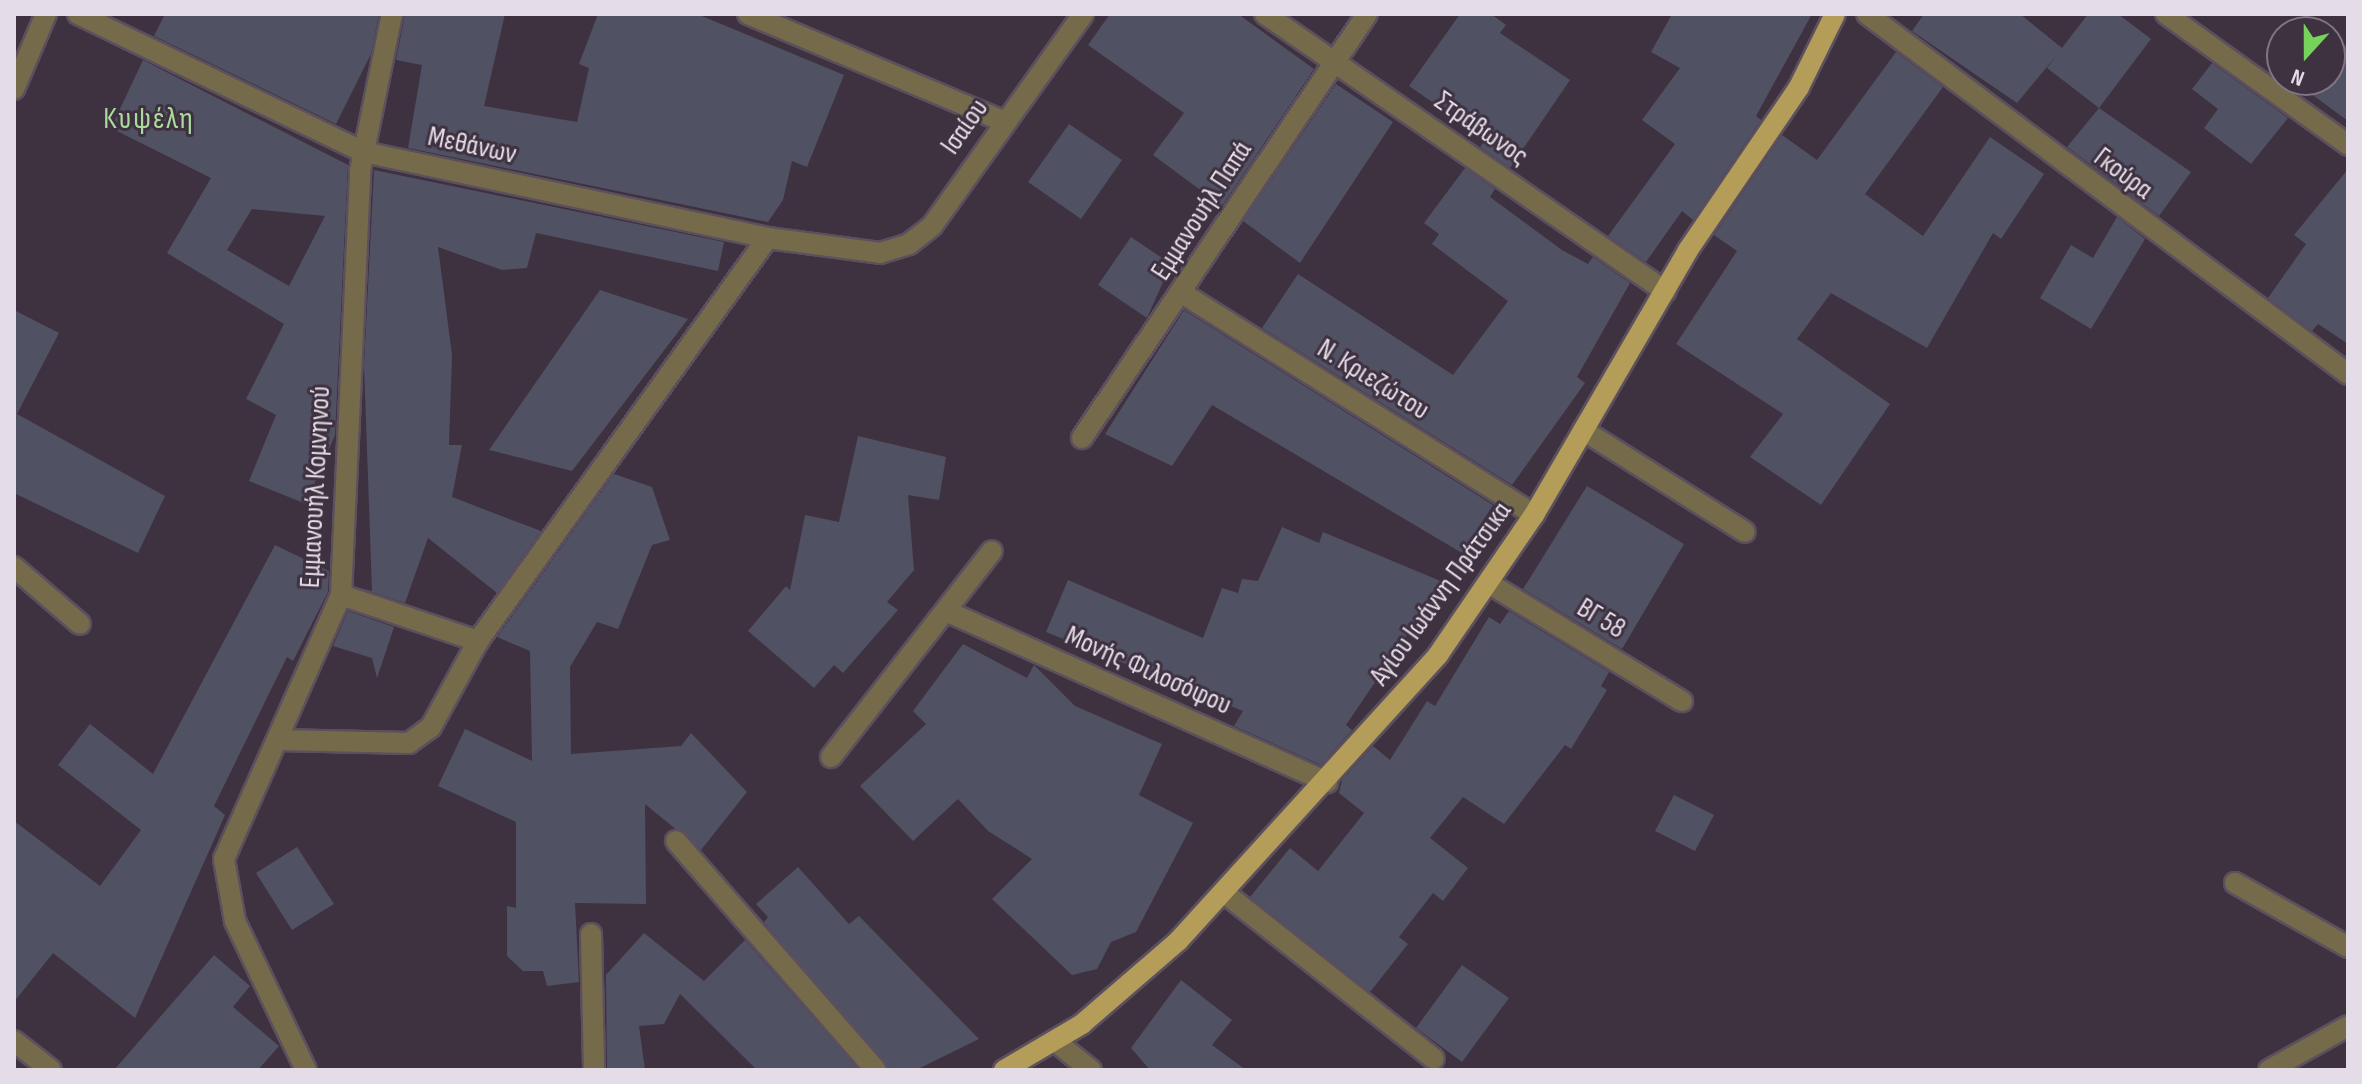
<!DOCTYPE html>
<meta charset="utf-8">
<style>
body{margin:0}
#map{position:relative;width:2362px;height:1084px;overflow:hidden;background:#3e3140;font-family:"Sofia Sans Condensed",sans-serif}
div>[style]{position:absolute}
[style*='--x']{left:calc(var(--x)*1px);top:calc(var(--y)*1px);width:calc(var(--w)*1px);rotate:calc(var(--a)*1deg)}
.building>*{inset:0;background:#515164}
.roads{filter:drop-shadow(2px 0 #5c505e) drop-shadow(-2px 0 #5c505e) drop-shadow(0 2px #5c505e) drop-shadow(0 -2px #5c505e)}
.minor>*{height:20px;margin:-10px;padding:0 10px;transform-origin:10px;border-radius:10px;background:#756b4b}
.major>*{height:20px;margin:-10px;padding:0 10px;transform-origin:10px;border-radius:10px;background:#b39d59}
span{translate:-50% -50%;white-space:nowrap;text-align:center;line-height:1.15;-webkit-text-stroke:6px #3e3140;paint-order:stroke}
.street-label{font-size:28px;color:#e4dce6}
.neighbourhood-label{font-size:30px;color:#aadb9c;letter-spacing:2px}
.frame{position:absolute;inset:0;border:16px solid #e4dce6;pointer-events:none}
.north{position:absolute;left:2266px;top:16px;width:80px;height:80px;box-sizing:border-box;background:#3e3140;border:2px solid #807582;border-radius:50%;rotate:201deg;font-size:22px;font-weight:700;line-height:32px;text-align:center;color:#e4dce6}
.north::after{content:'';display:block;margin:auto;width:28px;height:36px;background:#76d25a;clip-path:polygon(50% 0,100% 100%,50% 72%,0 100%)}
</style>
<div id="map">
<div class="building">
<div style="clip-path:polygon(165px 14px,379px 14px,371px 54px,336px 124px,154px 36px)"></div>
<div style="clip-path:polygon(405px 14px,505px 14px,484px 106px,577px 122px,589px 68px,579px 64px,598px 14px,697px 14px,844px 75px,807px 167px,792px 161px,783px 200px,768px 222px,408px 148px,422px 65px,396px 60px)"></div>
<div style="clip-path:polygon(1110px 14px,1238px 14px,1314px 69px,1222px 206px,1153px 155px,1184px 113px,1088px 45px)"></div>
<div style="clip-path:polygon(1460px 14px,1491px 14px,1506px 25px,1500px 33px,1570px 80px,1510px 168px,1480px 147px,1486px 139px,1409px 86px)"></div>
<div style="clip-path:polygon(1672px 14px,1812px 14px,1756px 116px,1761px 120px,1693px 220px,1682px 211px,1646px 262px,1608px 236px,1675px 144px,1642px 120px,1680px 68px,1651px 52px)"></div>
<div style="clip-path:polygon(1924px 14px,2020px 14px,2062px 48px,2088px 14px,2118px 14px,2151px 39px,2099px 108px,2047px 68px,2056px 56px,2017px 103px,1912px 31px)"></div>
<div style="clip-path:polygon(2348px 41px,2348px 121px,2310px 93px,2320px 80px,2330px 80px,2330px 66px)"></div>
<div style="clip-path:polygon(1896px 52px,1943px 87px,1865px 194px,1923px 236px,1990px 137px,2044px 174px,2001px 239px,1993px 233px,1927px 348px,1831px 293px,1797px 339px,1890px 404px,1821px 505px,1750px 457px,1783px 414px,1676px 344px,1737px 251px,1714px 235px,1782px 135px,1817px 160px)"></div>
<div style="clip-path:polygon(evenodd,143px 60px,348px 165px,335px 435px,306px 504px,249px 481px,276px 415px,246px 399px,284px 324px,167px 253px,211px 178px,111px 128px,143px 60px,252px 209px,325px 216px,289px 286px,227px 250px,252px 209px)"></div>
<div style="clip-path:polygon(2212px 63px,2288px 118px,2251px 164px,2204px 128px,2218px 109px,2192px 89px)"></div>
<div style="clip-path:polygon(1336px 84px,1393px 122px,1300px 263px,1243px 221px)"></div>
<div style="clip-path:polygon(2099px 108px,2191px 172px,2159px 216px,2067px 147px)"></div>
<div style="clip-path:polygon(1069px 124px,1122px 160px,1081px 219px,1028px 182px)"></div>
<div style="clip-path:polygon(1465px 168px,1495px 189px,1490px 197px,1562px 250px,1588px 264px,1593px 257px,1630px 283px,1577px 377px,1585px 383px,1512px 485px,1262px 328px,1298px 274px,1453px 375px,1508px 301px,1432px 244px,1439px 234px,1424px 223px)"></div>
<div style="clip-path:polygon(2348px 169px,2348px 344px,2318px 324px,2312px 331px,2268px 298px,2306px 244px,2294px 235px)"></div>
<div style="clip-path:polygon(374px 170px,724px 242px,718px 271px,536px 233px,527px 268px,502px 270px,438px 247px,452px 355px,449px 445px,462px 445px,452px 497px,541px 531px,497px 593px,428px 538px,405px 603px,354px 586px,372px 591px,364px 365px)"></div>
<div style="clip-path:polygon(2117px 217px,2145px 239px,2091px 329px,2040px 298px,2071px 245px,2093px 258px)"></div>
<div style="clip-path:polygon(1131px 237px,1171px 264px,1147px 318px,1098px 285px)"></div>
<div style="clip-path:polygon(600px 290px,688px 319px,572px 471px,489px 450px)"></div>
<div style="clip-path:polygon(14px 310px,59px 333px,17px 414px,165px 496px,138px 553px,14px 493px)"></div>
<div style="clip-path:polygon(1184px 310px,1493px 505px,1462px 553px,1212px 405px,1172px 466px,1105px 434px)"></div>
<div style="clip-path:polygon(858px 436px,946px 457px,939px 500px,908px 495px,914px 570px,887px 602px,898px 610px,843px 673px,834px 665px,814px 688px,748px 631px,786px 586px,790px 590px,805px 515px,839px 522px)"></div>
<div style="clip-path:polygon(614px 474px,652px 487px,670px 540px,652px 545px,618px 629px,597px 622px,570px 667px,571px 754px,681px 746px,691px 733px,747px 792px,701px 850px,645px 804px,646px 904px,575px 903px,579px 982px,547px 986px,543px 971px,523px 971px,507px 956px,507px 906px,516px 908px,516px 822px,438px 786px,465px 729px,532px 761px,530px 651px,497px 637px)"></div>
<div style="clip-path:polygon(1587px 486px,1684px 544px,1622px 649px,1523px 589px)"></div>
<div style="clip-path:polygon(1282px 527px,1319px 543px,1323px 532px,1443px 582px,1346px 725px,1352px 730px,1321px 765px,1234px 726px,1243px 711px,1046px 632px,1068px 580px,1203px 638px,1222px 588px,1238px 593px,1242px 579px,1258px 581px)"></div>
<div style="clip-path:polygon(275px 545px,329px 571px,328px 592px,293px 661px,287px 657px,214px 806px,225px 815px,135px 1018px,53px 953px,14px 1002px,14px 821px,100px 886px,141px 830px,58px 765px,90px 724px,153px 774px)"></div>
<div style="clip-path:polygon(348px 611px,394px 627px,377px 678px,372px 658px,333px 646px)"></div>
<div style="clip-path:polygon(1509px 611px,1609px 672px,1601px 686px,1607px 690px,1571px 749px,1565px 745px,1504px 824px,1463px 797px,1430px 838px,1468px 868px,1443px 901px,1433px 893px,1399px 937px,1408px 944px,1370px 992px,1250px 897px,1290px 848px,1318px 871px,1364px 813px,1339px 793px,1342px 780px,1373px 746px,1390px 760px,1427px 701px,1435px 706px,1489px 617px,1500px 624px)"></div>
<div style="clip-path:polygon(963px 644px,1027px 678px,1034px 665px,1075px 706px,1162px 744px,1139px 795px,1193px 823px,1136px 932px,1111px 942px,1097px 969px,1072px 975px,992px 899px,1032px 859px,988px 831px,958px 799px,913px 841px,860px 786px,926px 724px,913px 711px)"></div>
<div style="clip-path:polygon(1674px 795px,1714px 815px,1695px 851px,1655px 831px)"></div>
<div style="clip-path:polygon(297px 847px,334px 904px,292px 930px,256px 873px)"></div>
<div style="clip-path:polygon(798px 867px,849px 924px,859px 916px,979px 1039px,916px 1070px,889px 1070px,764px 922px,768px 917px,756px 904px)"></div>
<div style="clip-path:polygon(644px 933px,704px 981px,745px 940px,859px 1070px,757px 1070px,680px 994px,664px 1024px,639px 1026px,645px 1070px,607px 1070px,606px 975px)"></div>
<div style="clip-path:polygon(214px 955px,250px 986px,233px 1007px,279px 1046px,258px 1070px,114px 1070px)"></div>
<div style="clip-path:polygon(1462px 965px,1509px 998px,1462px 1062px,1416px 1028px)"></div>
<div style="clip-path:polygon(1181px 980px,1232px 1020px,1212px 1045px,1246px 1070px,1150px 1070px,1131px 1048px)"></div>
</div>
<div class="roads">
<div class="minor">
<div style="--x:78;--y:14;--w:318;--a:25.8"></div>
<div style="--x:364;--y:152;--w:413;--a:12"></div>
<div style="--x:768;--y:238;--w:113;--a:7.6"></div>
<div style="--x:880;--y:253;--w:30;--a:-17"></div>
<div style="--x:909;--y:244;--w:29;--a:-38"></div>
<div style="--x:932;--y:226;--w:260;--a:-54.5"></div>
<div style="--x:748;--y:14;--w:277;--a:22.8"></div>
<div style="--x:1265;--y:14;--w:487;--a:34.7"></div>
<div style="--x:1867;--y:14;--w:601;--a:36.81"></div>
<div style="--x:2166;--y:14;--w:224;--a:35.7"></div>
<div style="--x:14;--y:89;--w:82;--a:-66.9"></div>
<div style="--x:1182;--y:293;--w:416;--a:32.2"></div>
<div style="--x:1583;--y:430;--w:191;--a:32.2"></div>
<div style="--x:1082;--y:438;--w:511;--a:-56.09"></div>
<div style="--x:14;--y:567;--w:87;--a:40.8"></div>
<div style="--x:1490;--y:584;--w:225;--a:31.4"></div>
<div style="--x:341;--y:595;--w:145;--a:18.6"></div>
<div style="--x:946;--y:611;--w:418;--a:24.2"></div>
<div style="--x:279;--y:740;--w:130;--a:1.3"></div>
<div style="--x:409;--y:743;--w:27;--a:-36"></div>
<div style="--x:431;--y:727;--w:98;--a:-61.3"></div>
<div style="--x:478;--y:641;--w:496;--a:-54.3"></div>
<div style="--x:831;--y:757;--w:261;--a:-52"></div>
<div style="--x:676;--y:841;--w:304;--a:48.9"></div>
<div style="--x:2235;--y:883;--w:130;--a:29.5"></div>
<div style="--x:1226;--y:894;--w:265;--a:38.4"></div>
<div style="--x:591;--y:934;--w:136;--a:88.7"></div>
<div style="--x:14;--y:1041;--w:47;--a:38.1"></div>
<div style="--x:1056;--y:1042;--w:45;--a:38.7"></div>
<div style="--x:306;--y:1070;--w:165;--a:-115.5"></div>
<div style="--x:235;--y:921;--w:63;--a:-100.1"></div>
<div style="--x:224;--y:859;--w:289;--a:-66.1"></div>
<div style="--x:341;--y:595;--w:424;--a:-87.4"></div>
<div style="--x:360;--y:171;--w:160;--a:-78.5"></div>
<div style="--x:2269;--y:1070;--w:90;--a:-29.1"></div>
</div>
<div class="major">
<div style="--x:1004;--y:1070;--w:91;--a:-30.5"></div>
<div style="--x:1082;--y:1024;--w:127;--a:-40.8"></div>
<div style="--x:1178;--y:941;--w:387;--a:-47.7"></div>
<div style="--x:1438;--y:655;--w:170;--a:-55.6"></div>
<div style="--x:1534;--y:515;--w:306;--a:-59.8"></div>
<div style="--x:1688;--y:250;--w:197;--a:-55.7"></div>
<div style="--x:1799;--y:87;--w:81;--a:-63.7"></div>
</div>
</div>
<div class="street-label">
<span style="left:965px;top:127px;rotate:-55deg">Ισαίου</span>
<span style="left:1481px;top:129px;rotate:35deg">Στράβωνος</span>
<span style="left:472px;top:146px;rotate:12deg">Μεθάνων</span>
<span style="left:2123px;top:174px;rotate:37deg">Γκούρα</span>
<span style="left:1202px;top:211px;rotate:-57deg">Εμμανουήλ Παπά</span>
<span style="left:1373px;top:380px;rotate:32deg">Ν. Κριεζώτου</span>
<span style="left:316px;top:487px;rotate:-87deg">Εμμανουήλ Κομνηνού</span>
<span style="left:1441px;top:594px;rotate:-54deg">Αγίου Ιωάννη Πράτσικα</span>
<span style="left:1601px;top:619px;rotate:31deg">ΒΓ 58</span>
<span style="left:1148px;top:671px;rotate:24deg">Μονής Φιλοσόφου</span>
</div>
<div class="neighbourhood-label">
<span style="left:149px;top:119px">Κυψέλη</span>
</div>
<div class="frame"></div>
<div class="north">N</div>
</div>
